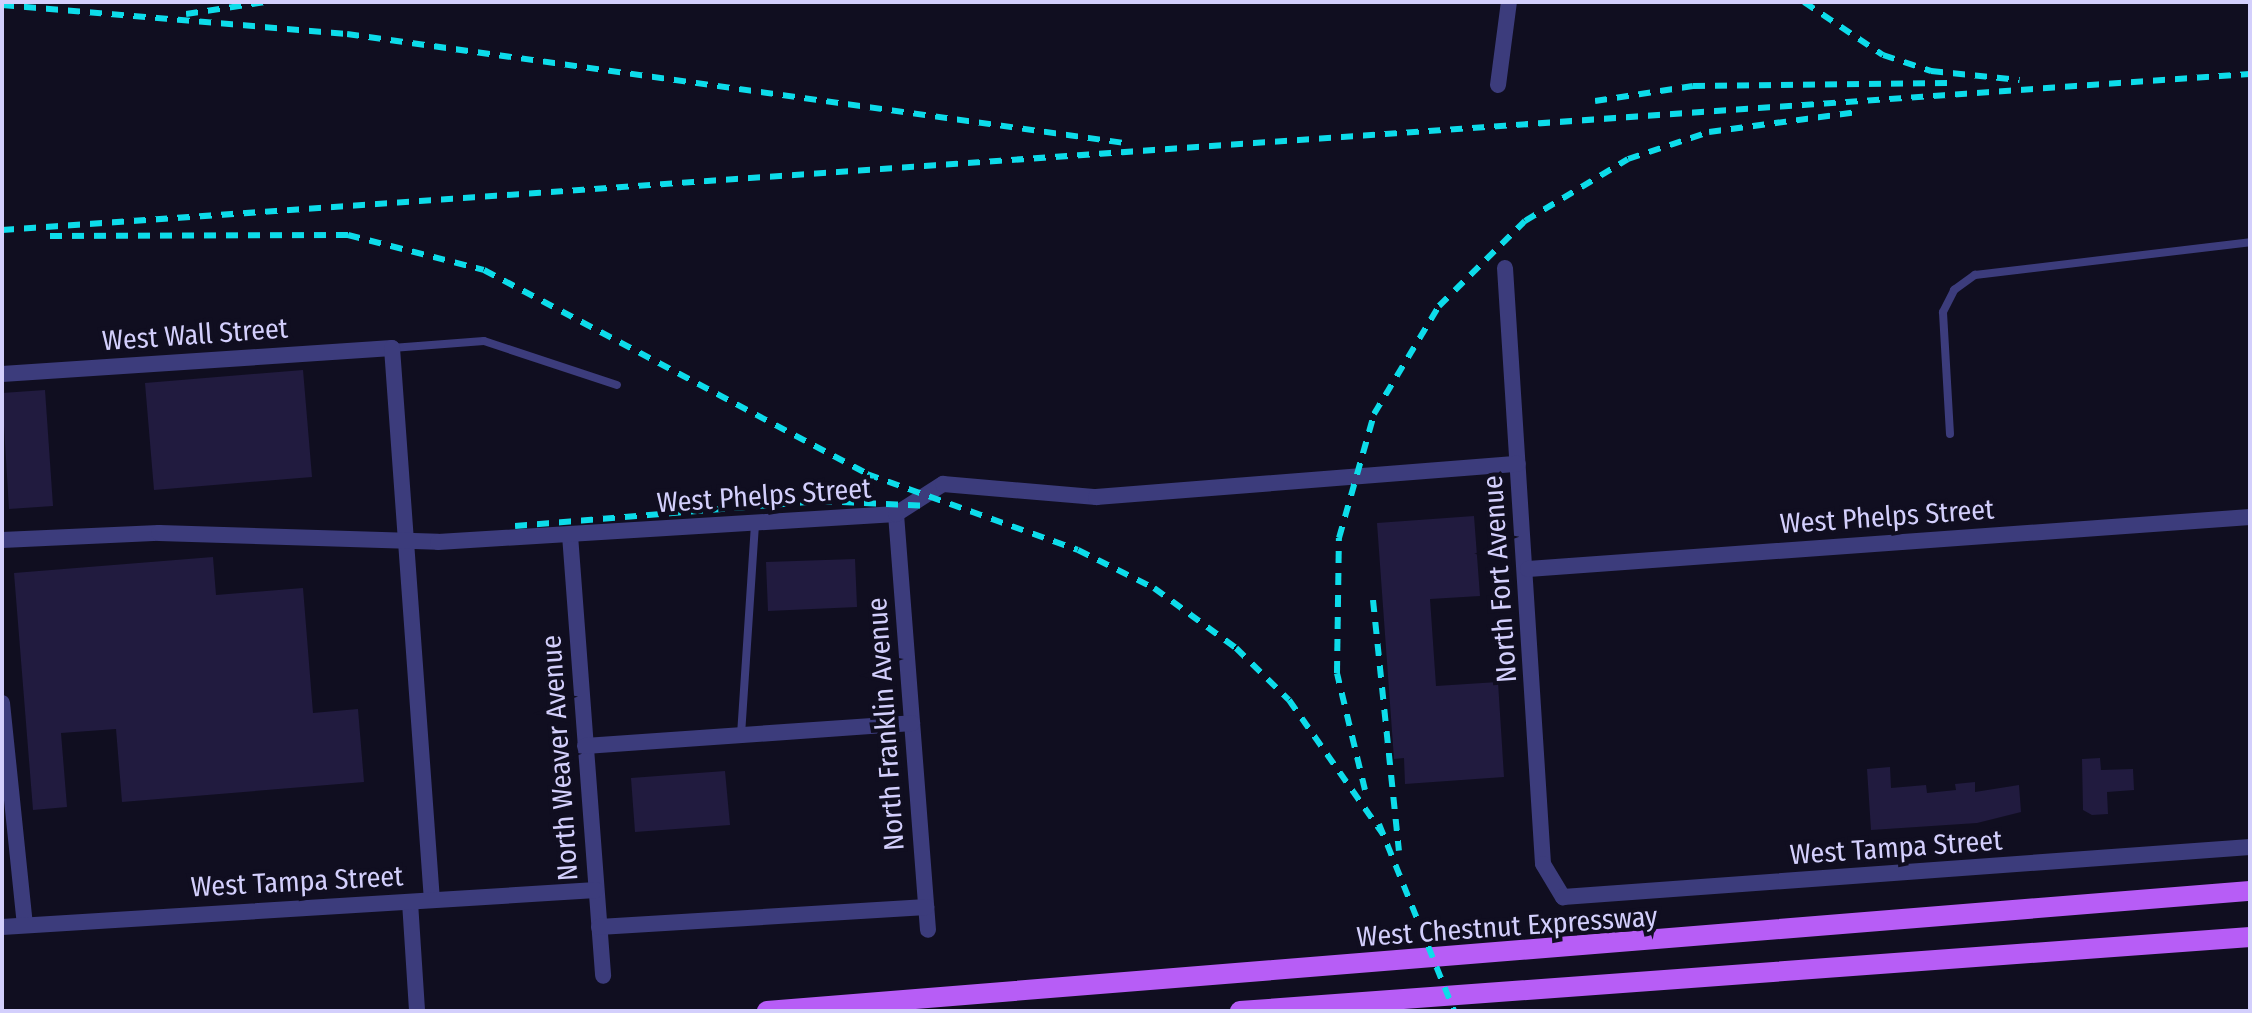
<!DOCTYPE html>
<style>
body{margin:0}
#map{position:relative;width:2252px;height:1013px;overflow:hidden;background:#100e20;font-family:"Fira Sans Condensed",sans-serif}
div>[style]{position:absolute}
[style*='--x']{left:calc(var(--x)*1px);top:calc(var(--y)*1px);width:calc(var(--w)*1px);rotate:calc(var(--a)*1deg)}
.building>*{inset:0;background:#211b3f}
.service>*{height:8px;margin:-4px;padding:0 4px;transform-origin:4px;border-radius:4px;background:#3c3c7c}
.minor>*{height:16px;margin:-8px;padding:0 8px;transform-origin:8px;border-radius:8px;background:#3c3c7c}
.primary>*{height:20px;margin:-10px;padding:0 10px;transform-origin:10px;border-radius:10px;background:#b75df6}
.rail>*{height:6px;margin-top:-3px;transform-origin:0;background:repeating-linear-gradient(90deg,#0ddcea 0 12px,transparent 0 22px)}
span{translate:-50% -50%;white-space:nowrap;text-align:center;line-height:1.15;-webkit-text-stroke:8px #100e20;paint-order:stroke}
.street-label{font-size:28px;color:#d3cffc}
.frame{position:absolute;inset:0;border:4px solid #d3cffc;pointer-events:none}
</style>
<div id="map">
<div class="building">
<div style="clip-path:polygon(303px 370px,312px 477px,154px 490px,145px 383px)"></div>
<div style="clip-path:polygon(45px 390px,53px 506px,9px 509px,2px 393px)"></div>
<div style="clip-path:polygon(1474px 516px,1480px 596px,1430px 599px,1436px 686px,1498px 682px,1504px 777px,1405px 784px,1404px 758px,1394px 759px,1377px 523px)"></div>
<div style="clip-path:polygon(213px 557px,216px 595px,303px 588px,313px 713px,358px 709px,364px 782px,122px 802px,116px 729px,61px 733px,67px 807px,33px 810px,14px 573px)"></div>
<div style="clip-path:polygon(855px 559px,857px 607px,768px 611px,766px 562px)"></div>
<div style="clip-path:polygon(2100px 758px,2101px 770px,2133px 769px,2134px 790px,2107px 792px,2108px 814px,2092px 815px,2083px 810px,2082px 759px)"></div>
<div style="clip-path:polygon(1890px 767px,1891px 788px,1926px 785px,1927px 793px,1956px 790px,1955px 784px,1975px 782px,1975px 792px,2019px 785px,2021px 812px,1977px 823px,1871px 830px,1867px 769px)"></div>
<div style="clip-path:polygon(725px 771px,730px 825px,635px 832px,631px 778px)"></div>
</div>
<div class="service">
<div style="--x:392;--y:348;--w:92;--a:-4.4"></div>
<div style="--x:484;--y:341;--w:140;--a:18.3"></div>
<div style="--x:1950;--y:434;--w:122;--a:-93.3"></div>
<div style="--x:1943;--y:312;--w:25;--a:-63"></div>
<div style="--x:1954;--y:290;--w:26;--a:-36"></div>
<div style="--x:1975;--y:275;--w:277;--a:-6.8"></div>
<div style="--x:741;--y:735;--w:212;--a:-86.2"></div>
</div>
<div class="minor">
<div style="--x:1498;--y:85;--w:84;--a:-82.5"></div>
<div style="--x:1505;--y:268;--w:597;--a:86.35"></div>
<div style="--x:1543;--y:864;--w:39;--a:59"></div>
<div style="--x:1563;--y:897;--w:689;--a:-4.16"></div>
<div style="--x:2;--y:374;--w:391;--a:-3.8"></div>
<div style="--x:392;--y:348;--w:553;--a:85.86"></div>
<div style="--x:896;--y:514;--w:417;--a:85.6"></div>
<div style="--x:570;--y:535;--w:442;--a:85.7"></div>
<div style="--x:2;--y:540;--w:157;--a:-2.6"></div>
<div style="--x:159;--y:533;--w:279;--a:1.8"></div>
<div style="--x:438;--y:542;--w:459;--a:-3.5"></div>
<div style="--x:896;--y:514;--w:56;--a:-32.6"></div>
<div style="--x:943;--y:484;--w:154;--a:4.9"></div>
<div style="--x:1096;--y:497;--w:423;--a:-4.5"></div>
<div style="--x:1528;--y:569;--w:724;--a:-4.12"></div>
<div style="--x:2;--y:703;--w:223;--a:84.1"></div>
<div style="--x:585;--y:746;--w:328;--a:-4"></div>
<div style="--x:410;--y:902;--w:109;--a:86.3"></div>
<div style="--x:2;--y:927;--w:595;--a:-3.56"></div>
<div style="--x:599;--y:927;--w:328;--a:-3.5"></div>
</div>
<div class="primary">
<div style="--x:767;--y:1011;--w:1488;--a:-4.63"></div>
<div style="--x:1240;--y:1011;--w:1013;--a:-4.19"></div>
</div>
<div class="rail">
<div style="--x:1804;--y:2;--w:95;--a:33.9"></div>
<div style="--x:1883;--y:55;--w:51;--a:18.4"></div>
<div style="--x:1931;--y:71;--w:89;--a:5.8"></div>
<div style="--x:2;--y:5;--w:346;--a:4.8"></div>
<div style="--x:347;--y:34;--w:786;--a:7.98"></div>
<div style="--x:186;--y:14;--w:80;--a:-8.6"></div>
<div style="--x:1595;--y:101;--w:99;--a:-8.7"></div>
<div style="--x:1693;--y:86;--w:255;--a:-0.7"></div>
<div style="--x:2;--y:230;--w:2253;--a:-3.97"></div>
<div style="--x:50;--y:236;--w:298;--a:-0.2"></div>
<div style="--x:348;--y:235;--w:140;--a:14.4"></div>
<div style="--x:484;--y:270;--w:434;--a:28"></div>
<div style="--x:867;--y:474;--w:224;--a:19.8"></div>
<div style="--x:1078;--y:550;--w:85;--a:26.6"></div>
<div style="--x:1154;--y:588;--w:102;--a:36.2"></div>
<div style="--x:1236;--y:648;--w:74;--a:44.5"></div>
<div style="--x:1289;--y:700;--w:164;--a:55"></div>
<div style="--x:515;--y:526;--w:306;--a:-4.7"></div>
<div style="--x:820;--y:501;--w:110;--a:2.6"></div>
<div style="--x:1373;--y:600;--w:252;--a:84.1"></div>
<div style="--x:1365;--y:790;--w:120;--a:-103.5"></div>
<div style="--x:1337;--y:673;--w:135;--a:-89.2"></div>
<div style="--x:1339;--y:538;--w:129;--a:-74.2"></div>
<div style="--x:1374;--y:414;--w:126;--a:-59"></div>
<div style="--x:1439;--y:306;--w:121;--a:-44.7"></div>
<div style="--x:1525;--y:221;--w:120;--a:-31"></div>
<div style="--x:1628;--y:159;--w:85;--a:-18.4"></div>
<div style="--x:1709;--y:132;--w:148;--a:-7.7"></div>
<div style="--x:1379;--y:824;--w:201;--a:68.1"></div>
</div>
<div class="street-label">
<span style="left:195px;top:335px;rotate:-4deg">West Wall Street</span>
<span style="left:764px;top:496px;rotate:-4deg">West Phelps Street</span>
<span style="left:1887px;top:517px;rotate:-4deg">West Phelps Street</span>
<span style="left:1500px;top:579px;rotate:-94deg">North Fort Avenue</span>
<span style="left:886px;top:724px;rotate:-94deg">North Franklin Avenue</span>
<span style="left:560px;top:758px;rotate:-94deg">North Weaver Avenue</span>
<span style="left:1896px;top:848px;rotate:-4deg">West Tampa Street</span>
<span style="left:297px;top:882px;rotate:-3deg">West Tampa Street</span>
<span style="left:1507px;top:927px;rotate:-4deg">West Chestnut Expressway</span>
</div>
<div class="frame"></div>
</div>
